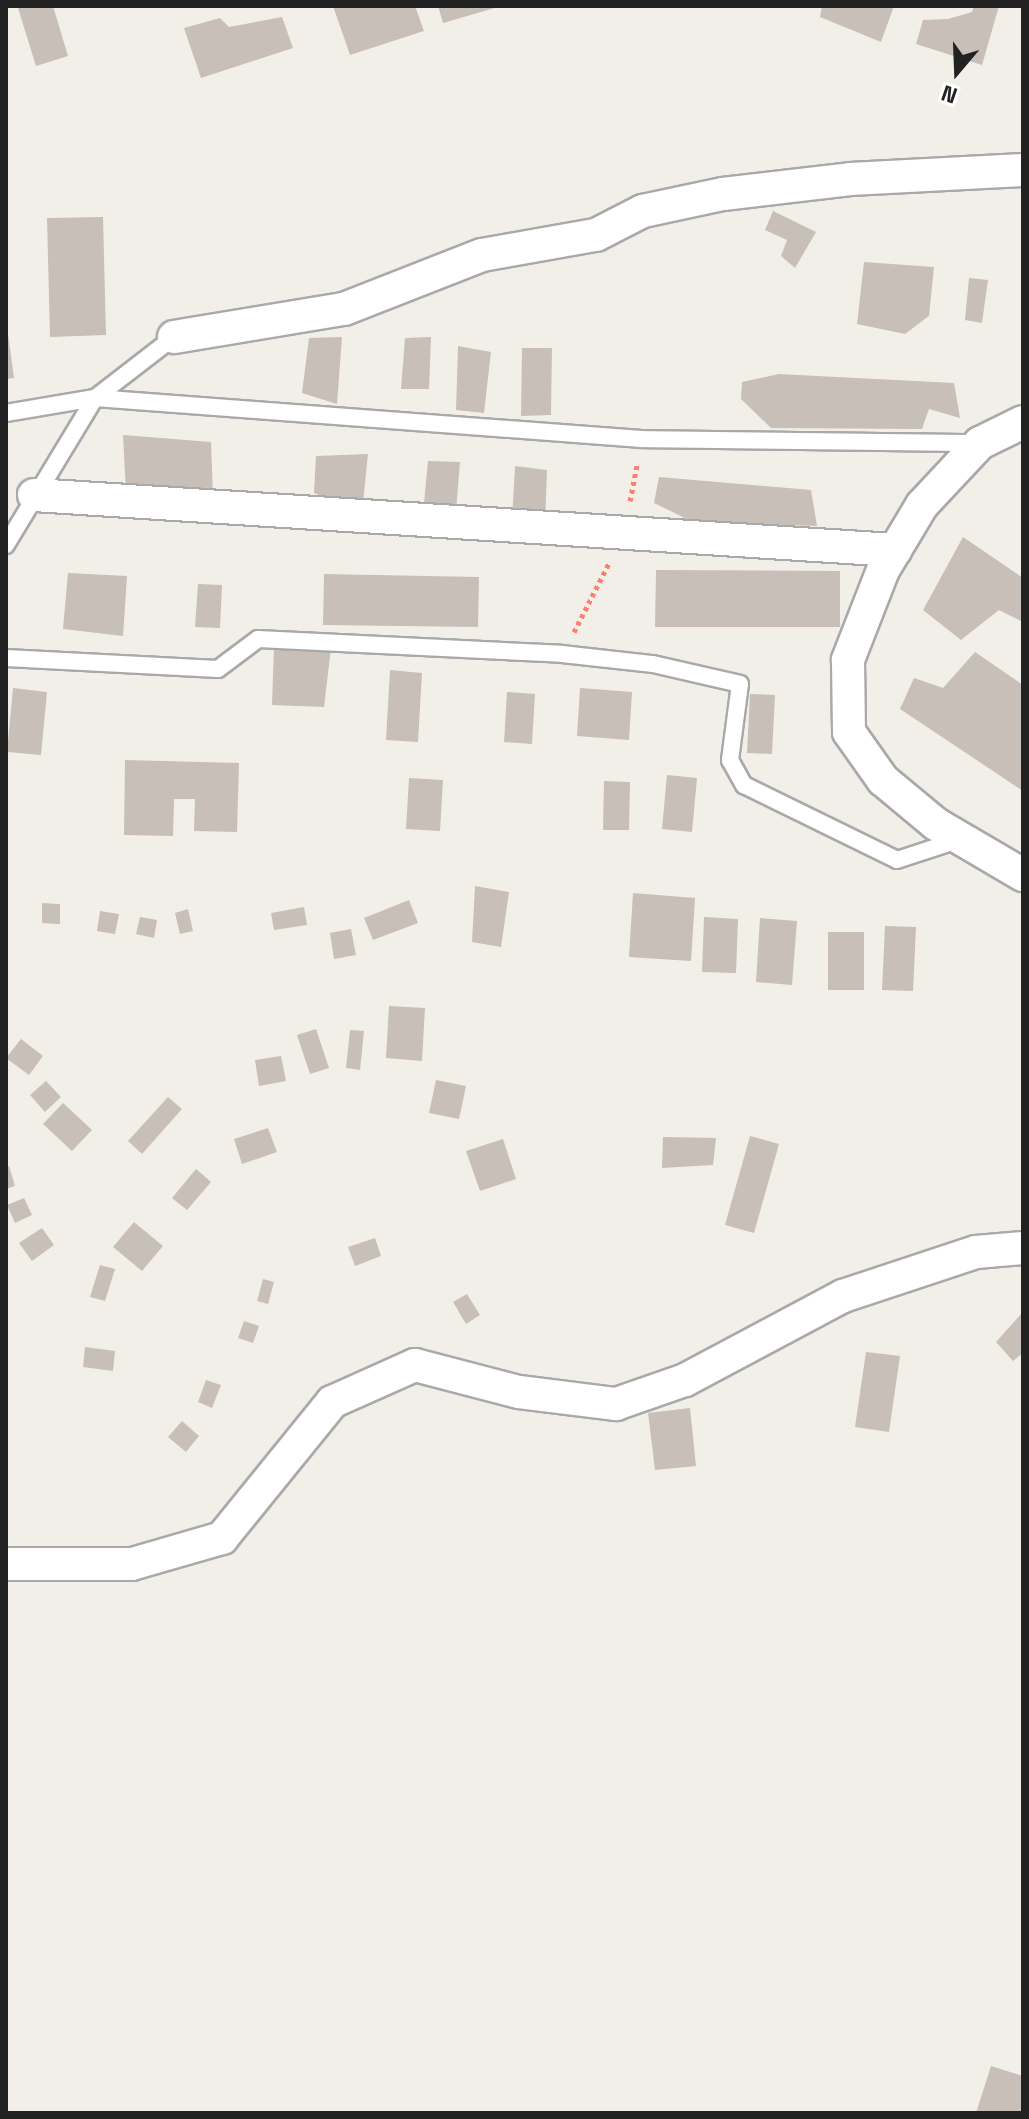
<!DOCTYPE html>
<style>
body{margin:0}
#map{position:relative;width:1029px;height:2119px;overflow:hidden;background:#f2efe9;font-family:"Space Grotesk",sans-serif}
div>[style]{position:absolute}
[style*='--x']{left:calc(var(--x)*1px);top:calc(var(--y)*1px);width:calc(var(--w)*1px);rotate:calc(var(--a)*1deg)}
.building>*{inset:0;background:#c7bfb8}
.path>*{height:5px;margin-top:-2.5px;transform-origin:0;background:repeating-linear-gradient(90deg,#fa8072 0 4px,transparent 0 8px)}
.roads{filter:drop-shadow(2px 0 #a9a9a9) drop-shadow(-2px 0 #a9a9a9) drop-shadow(0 2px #a9a9a9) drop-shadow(0 -2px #a9a9a9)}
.lane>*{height:16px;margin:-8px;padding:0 8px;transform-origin:8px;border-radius:8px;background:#fff}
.street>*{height:32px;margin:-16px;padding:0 16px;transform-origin:16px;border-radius:16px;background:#fff}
span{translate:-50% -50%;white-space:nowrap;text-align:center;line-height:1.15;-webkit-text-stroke:6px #fff;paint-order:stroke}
.frame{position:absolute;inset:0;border:8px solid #222;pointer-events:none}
.north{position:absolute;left:917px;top:32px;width:80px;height:80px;-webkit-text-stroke:6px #fff;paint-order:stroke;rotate:199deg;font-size:22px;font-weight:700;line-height:32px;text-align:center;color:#222}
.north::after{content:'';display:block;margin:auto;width:28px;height:36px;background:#222;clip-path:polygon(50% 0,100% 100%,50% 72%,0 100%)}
</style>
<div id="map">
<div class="building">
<div style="clip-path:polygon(53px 6px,68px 56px,36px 66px,18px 8px)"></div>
<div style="clip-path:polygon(333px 6px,415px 6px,424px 31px,350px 55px)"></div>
<div style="clip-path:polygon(438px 6px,498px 6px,498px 7px,443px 23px)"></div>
<div style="clip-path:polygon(822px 6px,894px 6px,881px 42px,820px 17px)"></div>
<div style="clip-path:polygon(974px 6px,999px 6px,982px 65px,916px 44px,923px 20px,948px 19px,972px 12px)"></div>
<div style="clip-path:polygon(282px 17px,293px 48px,201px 78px,184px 28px,220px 18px,229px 27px)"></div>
<div style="clip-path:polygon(773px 211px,816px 232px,795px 268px,781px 256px,787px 240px,765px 230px)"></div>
<div style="clip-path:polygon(103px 217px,106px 335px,50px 337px,47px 218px)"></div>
<div style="clip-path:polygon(864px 262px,934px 267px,929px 316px,905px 334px,857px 324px)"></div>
<div style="clip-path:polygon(969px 278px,988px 280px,982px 323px,965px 320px)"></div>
<div style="clip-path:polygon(6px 319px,14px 378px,6px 379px)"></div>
<div style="clip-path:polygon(342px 337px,337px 404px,302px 393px,309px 338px)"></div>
<div style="clip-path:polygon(431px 337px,429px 389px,401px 389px,405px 338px)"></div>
<div style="clip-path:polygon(458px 346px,491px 352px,484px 413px,456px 410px)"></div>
<div style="clip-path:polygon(522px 348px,552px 348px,551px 415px,521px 416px)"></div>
<div style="clip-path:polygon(779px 374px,954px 383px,960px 418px,929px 409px,922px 429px,771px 428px,741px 399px,742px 382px)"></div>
<div style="clip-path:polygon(123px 435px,211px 442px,213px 497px,126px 492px)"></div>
<div style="clip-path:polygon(368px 454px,362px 512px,314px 493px,316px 456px)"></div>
<div style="clip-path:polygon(428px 461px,460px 462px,455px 523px,423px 514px)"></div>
<div style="clip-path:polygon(515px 466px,547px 470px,545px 525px,512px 520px)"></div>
<div style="clip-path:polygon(659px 477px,811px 490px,817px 526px,693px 522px,654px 503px)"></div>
<div style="clip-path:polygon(963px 537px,1023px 578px,1023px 622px,999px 610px,961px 640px,923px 610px)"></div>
<div style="clip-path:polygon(656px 570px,840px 571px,840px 627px,655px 627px)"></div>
<div style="clip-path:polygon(68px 573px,127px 576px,123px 636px,63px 629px)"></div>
<div style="clip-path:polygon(324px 574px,479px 577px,478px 627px,323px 625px)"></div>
<div style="clip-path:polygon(198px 584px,222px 585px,220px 628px,195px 627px)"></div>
<div style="clip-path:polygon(274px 647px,331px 648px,324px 707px,272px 705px)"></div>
<div style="clip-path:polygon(975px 652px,1023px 685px,1023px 791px,900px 709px,914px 678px,943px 688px)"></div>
<div style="clip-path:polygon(390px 670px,422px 673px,418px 742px,386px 740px)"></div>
<div style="clip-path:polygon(13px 688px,47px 692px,41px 755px,7px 752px)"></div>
<div style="clip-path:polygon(580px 688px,632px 692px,629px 740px,577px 736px)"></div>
<div style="clip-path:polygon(507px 692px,535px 694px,532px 744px,504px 742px)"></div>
<div style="clip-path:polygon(750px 694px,775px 695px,772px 754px,747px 753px)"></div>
<div style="clip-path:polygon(125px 760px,239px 763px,237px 832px,194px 831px,195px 799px,174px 799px,173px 836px,124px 835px)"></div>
<div style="clip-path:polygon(667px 775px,697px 778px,692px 832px,662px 829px)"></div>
<div style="clip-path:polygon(409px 778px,443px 780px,440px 831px,406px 829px)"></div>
<div style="clip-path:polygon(604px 781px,630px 782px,629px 830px,603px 830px)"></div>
<div style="clip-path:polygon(475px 886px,509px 892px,501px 947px,472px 942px)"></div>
<div style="clip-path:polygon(633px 893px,695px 898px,691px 961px,629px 957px)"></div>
<div style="clip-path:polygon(409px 900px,418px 923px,373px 940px,364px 918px)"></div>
<div style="clip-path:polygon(42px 903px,60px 904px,60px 924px,42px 923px)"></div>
<div style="clip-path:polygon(304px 907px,307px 925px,274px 930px,271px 913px)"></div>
<div style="clip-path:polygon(188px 909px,193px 931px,180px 934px,175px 913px)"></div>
<div style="clip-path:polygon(100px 911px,119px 914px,115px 934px,97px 931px)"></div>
<div style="clip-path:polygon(140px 917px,157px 920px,154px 938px,136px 934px)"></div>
<div style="clip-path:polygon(704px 917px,738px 919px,736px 973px,702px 972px)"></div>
<div style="clip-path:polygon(760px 918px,797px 921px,792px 985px,756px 982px)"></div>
<div style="clip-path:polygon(885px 926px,916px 927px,913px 991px,882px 990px)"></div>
<div style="clip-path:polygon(351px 929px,356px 955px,334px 959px,330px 933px)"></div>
<div style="clip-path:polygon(828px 932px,864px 932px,864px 990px,828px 990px)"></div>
<div style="clip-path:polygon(389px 1006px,425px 1008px,422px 1061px,386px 1058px)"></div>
<div style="clip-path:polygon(316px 1029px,329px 1068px,310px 1074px,297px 1035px)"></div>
<div style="clip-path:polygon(350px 1030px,364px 1031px,360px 1070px,346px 1068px)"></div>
<div style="clip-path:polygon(21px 1039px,43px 1056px,29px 1075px,6px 1058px)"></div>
<div style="clip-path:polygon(281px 1056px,286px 1081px,259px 1086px,255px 1060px)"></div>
<div style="clip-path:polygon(436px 1080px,466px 1086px,459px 1119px,429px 1113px)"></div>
<div style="clip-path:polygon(46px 1081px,61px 1097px,45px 1112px,30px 1095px)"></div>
<div style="clip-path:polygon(168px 1097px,182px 1109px,142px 1154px,128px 1141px)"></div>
<div style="clip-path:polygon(63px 1103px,92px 1130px,72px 1151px,43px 1124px)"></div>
<div style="clip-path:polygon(268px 1128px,277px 1152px,242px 1164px,234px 1139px)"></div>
<div style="clip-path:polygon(750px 1136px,779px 1144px,754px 1233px,725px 1225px)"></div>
<div style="clip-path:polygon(663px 1137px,716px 1138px,713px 1165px,662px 1168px)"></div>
<div style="clip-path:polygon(503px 1139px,516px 1179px,480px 1191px,466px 1151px)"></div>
<div style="clip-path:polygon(9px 1166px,15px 1186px,6px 1189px,6px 1167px)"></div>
<div style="clip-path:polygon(196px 1169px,211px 1182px,187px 1210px,172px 1198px)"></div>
<div style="clip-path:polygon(24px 1198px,32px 1215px,15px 1223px,7px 1205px)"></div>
<div style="clip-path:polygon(134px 1222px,163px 1246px,142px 1271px,113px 1247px)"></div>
<div style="clip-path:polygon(42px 1228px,54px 1245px,32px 1261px,19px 1243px)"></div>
<div style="clip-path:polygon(375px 1238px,381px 1256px,355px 1266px,348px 1247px)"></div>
<div style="clip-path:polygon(100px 1265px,115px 1269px,105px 1301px,90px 1297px)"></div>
<div style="clip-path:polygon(263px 1279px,274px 1282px,268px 1304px,257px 1301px)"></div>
<div style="clip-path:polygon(467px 1294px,480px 1315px,466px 1324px,453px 1302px)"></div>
<div style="clip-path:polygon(1023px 1312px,1023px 1353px,1013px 1361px,996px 1342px)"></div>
<div style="clip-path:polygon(244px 1321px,259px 1326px,253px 1343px,238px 1338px)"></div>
<div style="clip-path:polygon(85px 1347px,115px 1351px,113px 1371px,83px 1367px)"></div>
<div style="clip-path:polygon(866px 1352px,900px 1356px,889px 1432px,855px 1427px)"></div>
<div style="clip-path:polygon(206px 1380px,221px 1385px,212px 1408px,198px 1402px)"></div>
<div style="clip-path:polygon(690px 1408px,696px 1466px,655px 1470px,648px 1413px)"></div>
<div style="clip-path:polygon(182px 1421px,199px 1436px,186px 1452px,168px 1437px)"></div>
<div style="clip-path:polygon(991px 2066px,1023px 2076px,1023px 2113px,976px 2113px)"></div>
</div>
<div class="path">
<div style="--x:630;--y:501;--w:38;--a:-79"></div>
<div style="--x:574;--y:632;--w:77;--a:-63.1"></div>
</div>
<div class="roads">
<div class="lane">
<div style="--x:174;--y:337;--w:100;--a:142.3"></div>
<div style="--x:95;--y:398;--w:548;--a:4.29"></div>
<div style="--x:641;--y:439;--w:337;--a:0.7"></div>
<div style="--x:6;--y:413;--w:90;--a:-9.6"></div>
<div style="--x:95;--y:398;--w:172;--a:121.2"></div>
<div style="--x:6;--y:658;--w:212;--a:3"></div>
<div style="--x:218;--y:669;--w:50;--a:-36.9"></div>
<div style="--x:258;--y:639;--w:304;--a:2.8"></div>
<div style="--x:562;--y:654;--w:92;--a:6.3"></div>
<div style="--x:653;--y:664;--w:89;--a:12.9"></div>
<div style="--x:740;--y:684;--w:77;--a:97.5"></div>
<div style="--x:730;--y:760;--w:29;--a:61"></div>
<div style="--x:744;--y:785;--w:170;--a:26.1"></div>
<div style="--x:897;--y:860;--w:67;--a:-18.2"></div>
</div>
<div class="street">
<div style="--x:174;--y:337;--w:172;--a:-9.4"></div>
<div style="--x:344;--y:309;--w:148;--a:-21.4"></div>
<div style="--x:482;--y:255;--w:116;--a:-10"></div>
<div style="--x:596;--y:235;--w:53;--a:-27.1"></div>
<div style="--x:643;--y:211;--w:82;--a:-12"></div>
<div style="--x:723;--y:194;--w:128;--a:-6.7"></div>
<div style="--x:850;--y:179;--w:173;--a:-3"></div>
<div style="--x:1023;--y:422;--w:48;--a:154"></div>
<div style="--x:980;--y:443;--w:85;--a:133.1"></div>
<div style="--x:922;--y:505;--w:76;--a:121"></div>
<div style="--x:883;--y:570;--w:97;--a:111.3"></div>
<div style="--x:848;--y:660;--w:72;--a:89.2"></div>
<div style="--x:849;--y:732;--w:59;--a:54.7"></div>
<div style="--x:883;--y:780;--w:69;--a:39.7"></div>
<div style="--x:936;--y:824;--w:101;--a:30.4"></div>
<div style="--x:34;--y:495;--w:863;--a:3.66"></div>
<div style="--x:6;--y:1564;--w:126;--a:0"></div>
<div style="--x:132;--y:1564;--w:94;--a:-16.1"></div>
<div style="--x:222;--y:1538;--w:175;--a:-51"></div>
<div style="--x:332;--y:1402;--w:91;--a:-24"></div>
<div style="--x:415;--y:1365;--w:107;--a:14.6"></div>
<div style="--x:519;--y:1392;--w:98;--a:7.1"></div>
<div style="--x:616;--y:1404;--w:73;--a:-19.2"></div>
<div style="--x:685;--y:1380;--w:179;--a:-28"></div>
<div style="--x:843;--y:1296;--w:140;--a:-18.3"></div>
<div style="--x:976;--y:1252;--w:47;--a:-4.9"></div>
</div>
</div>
<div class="frame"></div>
<div class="north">N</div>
</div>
